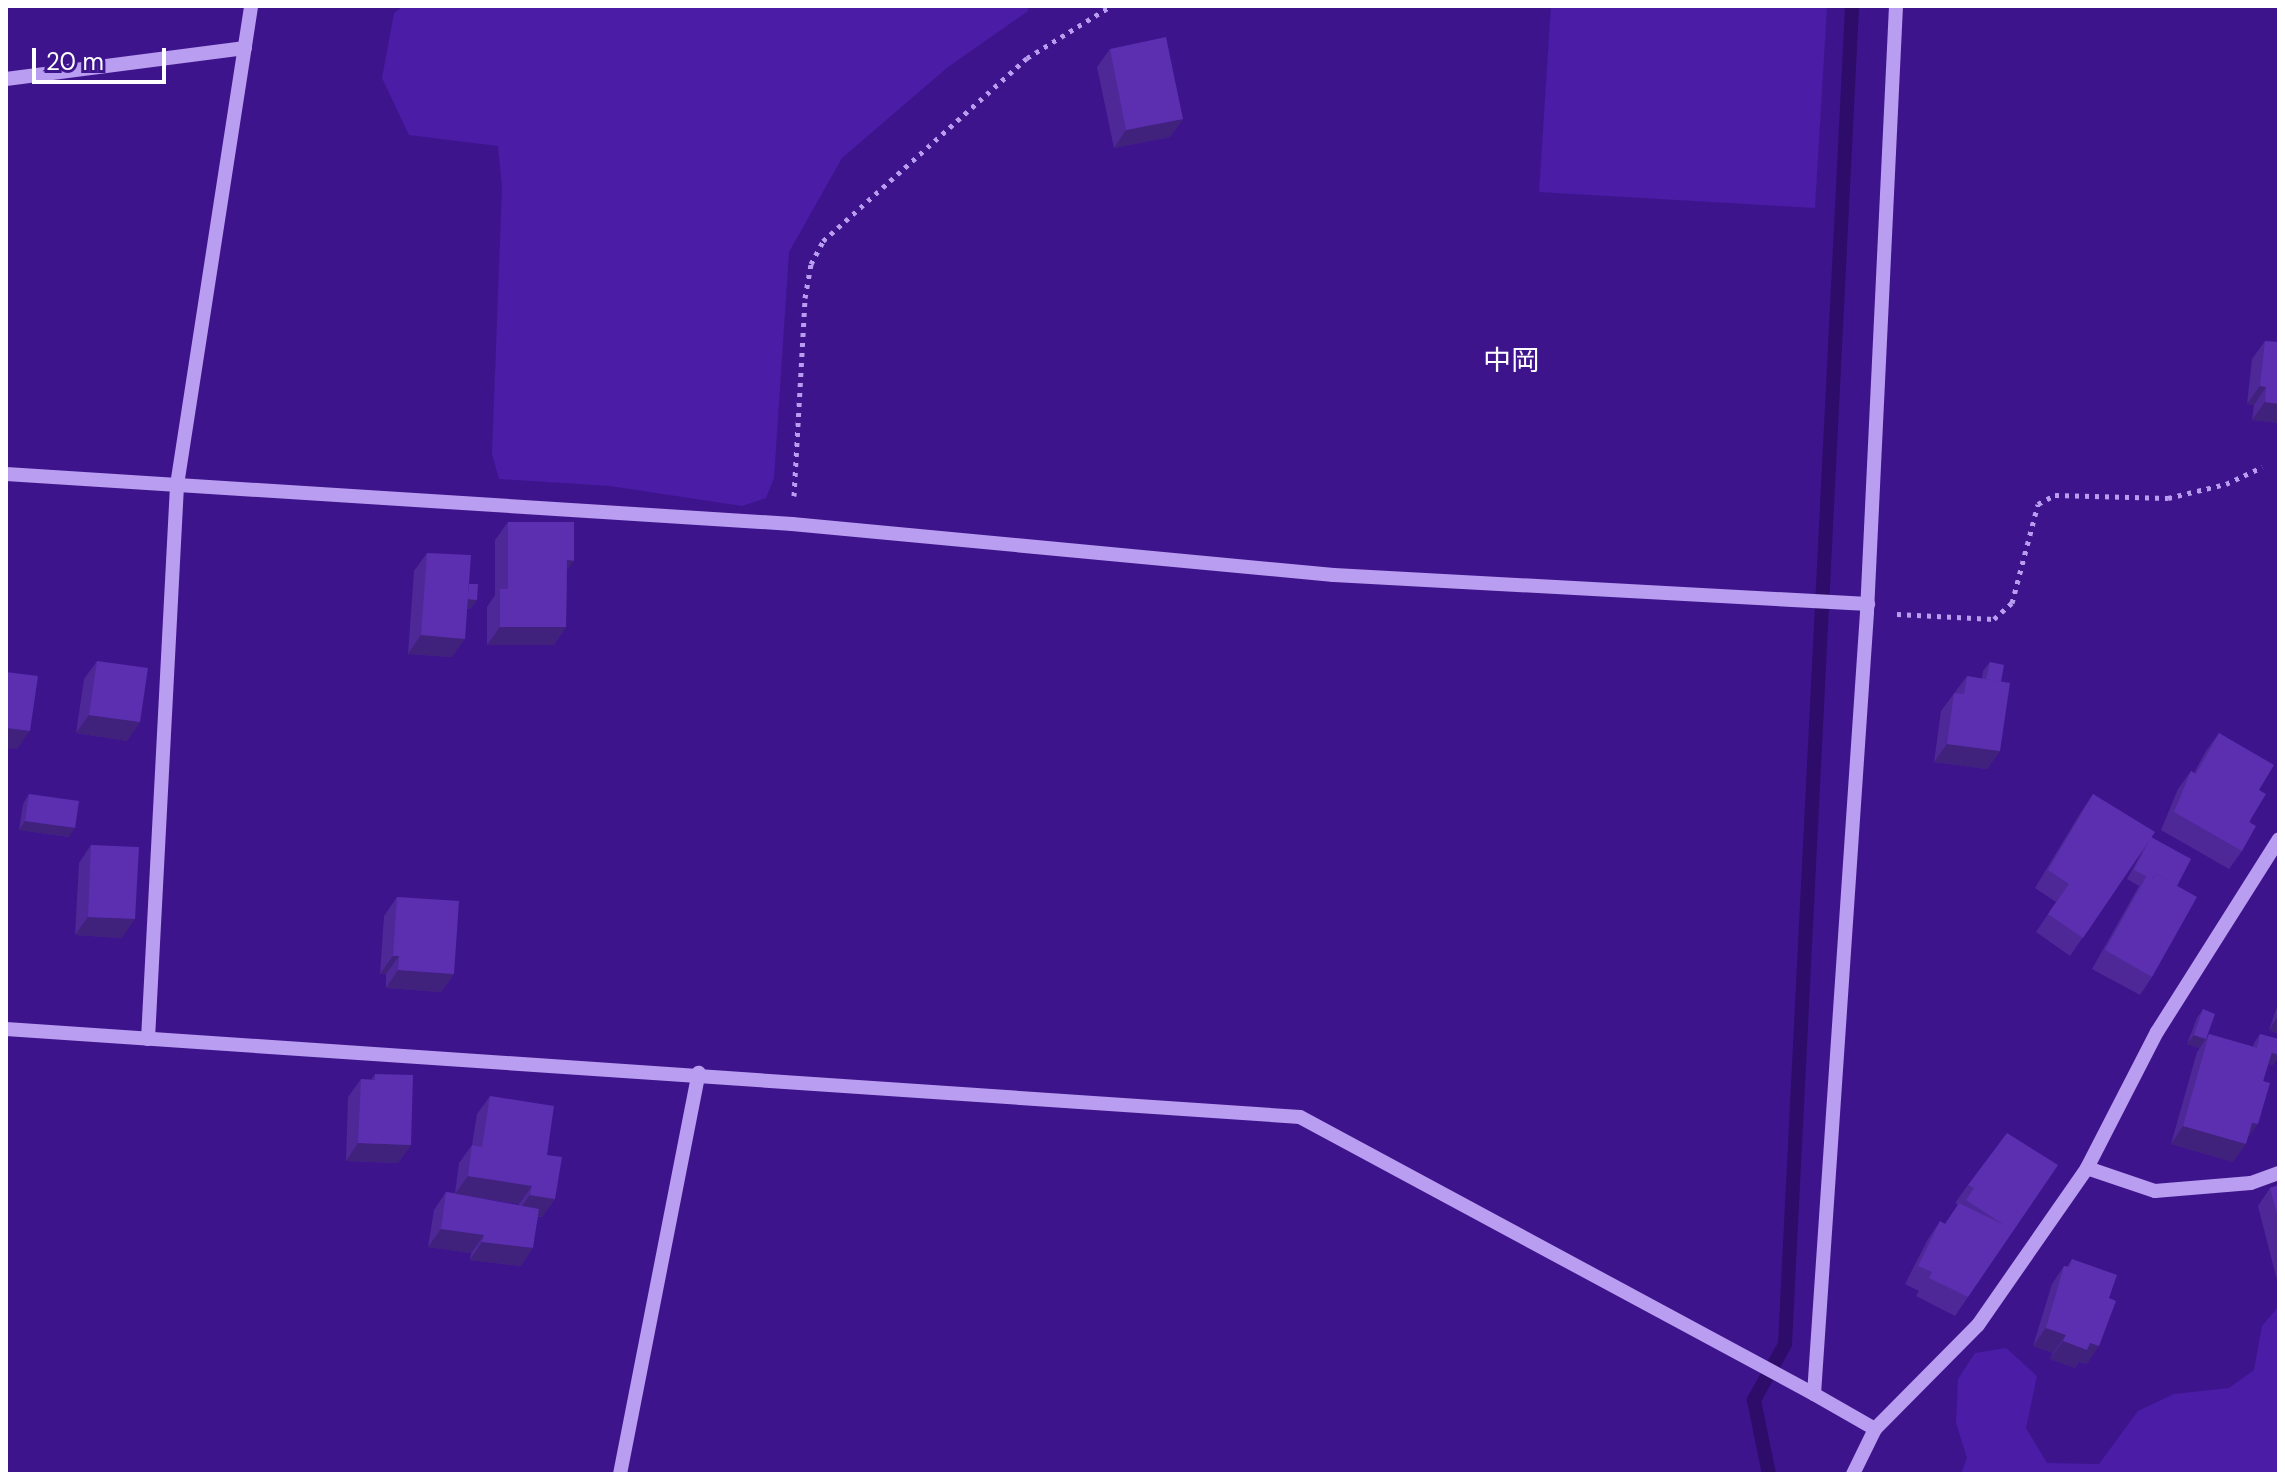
<!DOCTYPE html>
<meta charset="utf-8">
<style>
body{margin:0}
#map{position:relative;width:2285px;height:1480px;overflow:hidden;background:#3e148c;font-family:"DM Sans","Noto Sans JP",sans-serif}
div>[style]{position:absolute}
[style*='--x']{left:calc(var(--x)*1px);top:calc(var(--y)*1px);width:calc(var(--w)*1px);rotate:calc(var(--a)*1deg)}
.green>*{inset:0;background:#4b1ca6}
.stream>*{height:14px;margin:-7px;padding:0 7px;transform-origin:7px;border-radius:7px;background:#2e0c69}
.path>*{height:5px;margin-top:-2.5px;transform-origin:0;background:repeating-linear-gradient(90deg,#b99df0 0 4px,transparent 0 10px)}
.minor>*{height:14px;margin:-7px;padding:0 7px;transform-origin:7px;border-radius:7px;background:#b99df0}
.wall>*{inset:0;background:#4e2897}
.shaded-wall>*{inset:0;background:#40217b}
.building>*{inset:0;background:#5b2fb0}
span{translate:-50% -50%;white-space:nowrap;text-align:center;line-height:1.15;-webkit-text-stroke:6px #3e148c;paint-order:stroke}
.neighbourhood-label{font-size:28px;color:#fff}
.frame{position:absolute;inset:0;border:8px solid #fff;pointer-events:none}
.scale{position:absolute;left:32px;top:48px;width:134px;height:36px;box-sizing:border-box;border:4px solid #fff;border-top:0;padding-left:10px;font-size:24px;line-height:28px;white-space:nowrap;color:#fff;-webkit-text-stroke:6px #3e148c;paint-order:stroke}
</style>
<div id="map">
<div class="green">
<div style="clip-path:polygon(404px 6px,1027px 6px,1028px 11px,948px 67px,842px 158px,789px 252px,774px 478px,766px 498px,742px 506px,610px 486px,499px 479px,492px 454px,502px 188px,498px 146px,409px 135px,382px 78px,394px 13px)"></div>
<div style="clip-path:polygon(1551px 6px,1827px 6px,1815px 208px,1539px 192px)"></div>
<div style="clip-path:polygon(2279px 1306px,2279px 1474px,1961px 1474px,1967px 1458px,1956px 1423px,1958px 1379px,1975px 1353px,2006px 1348px,2037px 1376px,2026px 1428px,2047px 1463px,2099px 1464px,2138px 1411px,2174px 1394px,2229px 1388px,2254px 1370px,2262px 1326px)"></div>
</div>
<div class="stream">
<div style="--x:1769;--y:1474;--w:76;--a:-101.5"></div>
<div style="--x:1754;--y:1400;--w:64;--a:-61"></div>
<div style="--x:1785;--y:1344;--w:1340;--a:-87.13"></div>
</div>
<div class="path">
<div style="--x:794;--y:496;--w:198;--a:-86.8"></div>
<div style="--x:805;--y:298;--w:35;--a:-80"></div>
<div style="--x:811;--y:264;--w:26;--a:-62"></div>
<div style="--x:823;--y:241;--w:274;--a:-41.9"></div>
<div style="--x:1027;--y:58;--w:99;--a:-31.8"></div>
<div style="--x:1897;--y:614;--w:97;--a:3"></div>
<div style="--x:1994;--y:619;--w:24;--a:-42"></div>
<div style="--x:2012;--y:603;--w:102;--a:-75.3"></div>
<div style="--x:2038;--y:504;--w:19;--a:-28"></div>
<div style="--x:2055;--y:495;--w:113;--a:1.5"></div>
<div style="--x:2168;--y:498;--w:60;--a:-13.6"></div>
<div style="--x:2226;--y:484;--w:40;--a:-25"></div>
</div>
<div class="minor">
<div style="--x:6;--y:79;--w:241;--a:-7.4"></div>
<div style="--x:6;--y:474;--w:788;--a:3.64"></div>
<div style="--x:792;--y:524;--w:544;--a:5.38"></div>
<div style="--x:1334;--y:575;--w:535;--a:3.11"></div>
<div style="--x:6;--y:1029;--w:1297;--a:3.89"></div>
<div style="--x:1300;--y:1117;--w:584;--a:28.32"></div>
<div style="--x:148;--y:1039;--w:555;--a:-87"></div>
<div style="--x:177;--y:485;--w:485;--a:-81.2"></div>
<div style="--x:2087;--y:1168;--w:72;--a:18.7"></div>
<div style="--x:2155;--y:1191;--w:96;--a:-4.8"></div>
<div style="--x:2251;--y:1183;--w:30;--a:-20"></div>
<div style="--x:1875;--y:1429;--w:70;--a:-150.2"></div>
<div style="--x:1814;--y:1394;--w:784;--a:-86.12"></div>
<div style="--x:1867;--y:612;--w:607;--a:-87.26"></div>
<div style="--x:620;--y:1474;--w:409;--a:-78.9"></div>
<div style="--x:1853;--y:1474;--w:50;--a:-63.9"></div>
<div style="--x:1875;--y:1429;--w:146;--a:-45.3"></div>
<div style="--x:1978;--y:1325;--w:191;--a:-55.2"></div>
<div style="--x:2087;--y:1168;--w:153;--a:-62.8"></div>
<div style="--x:2157;--y:1032;--w:228;--a:-57.7"></div>
</div>
<div class="wall">
<div style="clip-path:polygon(1110px 49px,1183px 119px,1170px 137px,1114px 148px,1097px 67px)"></div>
<div style="clip-path:polygon(2265px 341px,2279px 423px,2252px 420px,2254px 405px,2247px 404px,2252px 359px)"></div>
<div style="clip-path:polygon(508px 522px,567px 571px,566px 627px,554px 645px,487px 645px,487px 607px,495px 595px,495px 540px)"></div>
<div style="clip-path:polygon(427px 553px,477px 600px,470px 609px,467px 609px,452px 657px,408px 654px,414px 571px)"></div>
<div style="clip-path:polygon(97px 661px,140px 722px,127px 741px,76px 733px,84px 679px)"></div>
<div style="clip-path:polygon(1990px 662px,2001px 682px,2000px 751px,1987px 769px,1934px 762px,1941px 711px,1967px 676px,1982px 679px,1983px 671px)"></div>
<div style="clip-path:polygon(2219px 733px,2259px 790px,2242px 851px,2229px 869px,2161px 830px,2178px 789px,2191px 771px,2194px 773px,2206px 751px)"></div>
<div style="clip-path:polygon(29px 794px,69px 837px,19px 830px,23px 804px)"></div>
<div style="clip-path:polygon(2093px 794px,2152px 838px,2177px 886px,2152px 977px,2140px 995px,2092px 969px,2139px 886px,2127px 879px,2143px 850px,2070px 956px,2036px 932px,2056px 902px,2035px 888px,2081px 812px)"></div>
<div style="clip-path:polygon(91px 845px,122px 938px,75px 935px,79px 863px)"></div>
<div style="clip-path:polygon(397px 897px,454px 974px,441px 992px,386px 988px,386px 974px,380px 974px,384px 916px)"></div>
<div style="clip-path:polygon(2279px 1001px,2279px 1034px,2269px 1030px)"></div>
<div style="clip-path:polygon(2203px 1009px,2206px 1039px,2199px 1048px,2187px 1044px,2197px 1018px)"></div>
<div style="clip-path:polygon(2209px 1034px,2253px 1047px,2254px 1043px,2260px 1034px,2279px 1056px,2273px 1065px,2268px 1064px,2247px 1140px,2233px 1162px,2171px 1144px,2197px 1052px)"></div>
<div style="clip-path:polygon(375px 1074px,411px 1145px,398px 1163px,346px 1161px,348px 1097px,361px 1079px,371px 1080px)"></div>
<div style="clip-path:polygon(evenodd,490px 1096px,547px 1155px,555px 1199px,542px 1217px,538px 1217px,521px 1266px,470px 1260px,471px 1253px,428px 1247px,434px 1210px,446px 1192px,455px 1193px,459px 1163px,472px 1145px,477px 1114px,490px 1096px,473px 1197px,519px 1204px,519px 1206px,473px 1197px)"></div>
<div style="clip-path:polygon(2058px 1165px,1955px 1316px,1916px 1296px,1919px 1291px,1905px 1284px,1928px 1239px,1940px 1221px,1945px 1224px,1958px 1205px,1955px 1203px,1968px 1185px)"></div>
<div style="clip-path:polygon(2279px 1185px,2279px 1279px,2277px 1280px,2258px 1206px,2270px 1188px)"></div>
<div style="clip-path:polygon(2072px 1259px,2087px 1364px,2079px 1362px,2075px 1368px,2050px 1359px,2053px 1353px,2033px 1346px,2052px 1284px,2064px 1266px,2067px 1267px)"></div>
</div>
<div class="shaded-wall">
<div style="clip-path:polygon(1183px 119px,1170px 137px,1114px 148px,1126px 130px)"></div>
<div style="clip-path:polygon(2260px 386px,2266px 387px,2254px 405px,2247px 404px)"></div>
<div style="clip-path:polygon(2265px 402px,2279px 404px,2279px 423px,2252px 420px)"></div>
<div style="clip-path:polygon(567px 560px,574px 561px,561px 579px)"></div>
<div style="clip-path:polygon(467px 599px,477px 600px,470px 609px,460px 608px)"></div>
<div style="clip-path:polygon(500px 627px,566px 627px,554px 645px,487px 645px)"></div>
<div style="clip-path:polygon(421px 635px,465px 639px,452px 657px,408px 654px)"></div>
<div style="clip-path:polygon(89px 715px,140px 722px,127px 741px,76px 733px)"></div>
<div style="clip-path:polygon(6px 728px,30px 731px,17px 749px,6px 748px)"></div>
<div style="clip-path:polygon(1947px 744px,2000px 751px,1987px 769px,1934px 762px)"></div>
<div style="clip-path:polygon(25px 821px,75px 828px,69px 837px,19px 830px)"></div>
<div style="clip-path:polygon(88px 917px,135px 919px,122px 938px,75px 935px)"></div>
<div style="clip-path:polygon(393px 956px,399px 956px,386px 974px,380px 974px)"></div>
<div style="clip-path:polygon(398px 970px,454px 974px,441px 992px,386px 988px)"></div>
<div style="clip-path:polygon(2279px 1015px,2279px 1034px,2269px 1030px)"></div>
<div style="clip-path:polygon(2194px 1035px,2206px 1039px,2199px 1048px,2187px 1044px)"></div>
<div style="clip-path:polygon(2257px 1050px,2279px 1055px,2273px 1065px,2250px 1059px)"></div>
<div style="clip-path:polygon(2252px 1123px,2258px 1124px,2245px 1142px)"></div>
<div style="clip-path:polygon(2183px 1126px,2246px 1144px,2233px 1162px,2171px 1144px)"></div>
<div style="clip-path:polygon(358px 1143px,411px 1145px,398px 1163px,346px 1161px)"></div>
<div style="clip-path:polygon(468px 1176px,532px 1186px,519px 1204px,455px 1194px)"></div>
<div style="clip-path:polygon(530px 1195px,555px 1199px,542px 1217px,517px 1213px)"></div>
<div style="clip-path:polygon(441px 1229px,484px 1235px,471px 1253px,428px 1247px)"></div>
<div style="clip-path:polygon(482px 1242px,533px 1248px,521px 1266px,470px 1260px)"></div>
<div style="clip-path:polygon(2046px 1328px,2066px 1335px,2053px 1353px,2033px 1346px)"></div>
<div style="clip-path:polygon(2063px 1341px,2090px 1343px,2099px 1346px,2087px 1364px,2079px 1362px,2075px 1368px,2050px 1359px)"></div>
</div>
<div class="building">
<div style="clip-path:polygon(1166px 37px,1183px 119px,1126px 130px,1110px 49px)"></div>
<div style="clip-path:polygon(2265px 341px,2279px 342px,2279px 404px,2265px 402px,2266px 387px,2260px 386px)"></div>
<div style="clip-path:polygon(508px 522px,574px 522px,574px 561px,567px 560px,566px 627px,500px 627px,500px 589px,508px 589px)"></div>
<div style="clip-path:polygon(427px 553px,471px 555px,465px 639px,421px 635px)"></div>
<div style="clip-path:polygon(469px 584px,478px 584px,477px 600px,468px 599px)"></div>
<div style="clip-path:polygon(97px 661px,148px 668px,140px 722px,89px 715px)"></div>
<div style="clip-path:polygon(1990px 662px,2004px 665px,2001px 682px,1986px 679px)"></div>
<div style="clip-path:polygon(6px 672px,38px 676px,30px 731px,6px 728px)"></div>
<div style="clip-path:polygon(1967px 676px,2010px 683px,2000px 751px,1947px 744px,1954px 693px,1964px 694px)"></div>
<div style="clip-path:polygon(2219px 733px,2274px 765px,2259px 790px,2266px 794px,2249px 822px,2256px 826px,2242px 851px,2174px 812px,2191px 771px,2196px 774px)"></div>
<div style="clip-path:polygon(29px 794px,79px 801px,75px 828px,25px 821px)"></div>
<div style="clip-path:polygon(2093px 794px,2155px 832px,2083px 938px,2048px 914px,2069px 884px,2048px 870px)"></div>
<div style="clip-path:polygon(2151px 837px,2191px 859px,2177px 886px,2156px 874px,2152px 879px,2134px 870px)"></div>
<div style="clip-path:polygon(91px 845px,139px 847px,135px 919px,88px 917px)"></div>
<div style="clip-path:polygon(2156px 874px,2197px 897px,2152px 977px,2105px 950px,2147px 875px,2153px 879px)"></div>
<div style="clip-path:polygon(397px 897px,459px 901px,454px 974px,398px 970px,399px 956px,393px 956px)"></div>
<div style="clip-path:polygon(2203px 1009px,2215px 1014px,2206px 1039px,2194px 1035px)"></div>
<div style="clip-path:polygon(2209px 1034px,2272px 1052px,2263px 1081px,2270px 1083px,2258px 1124px,2252px 1123px,2246px 1144px,2183px 1126px)"></div>
<div style="clip-path:polygon(2260px 1034px,2279px 1039px,2279px 1055px,2257px 1048px)"></div>
<div style="clip-path:polygon(375px 1074px,413px 1075px,411px 1145px,358px 1143px,361px 1079px,375px 1080px)"></div>
<div style="clip-path:polygon(490px 1096px,554px 1106px,547px 1155px,562px 1157px,555px 1199px,530px 1195px,532px 1186px,468px 1176px,472px 1145px,482px 1147px)"></div>
<div style="clip-path:polygon(2007px 1133px,2058px 1165px,1968px 1297px,1929px 1278px,1932px 1272px,1918px 1266px,1940px 1221px,1945px 1224px,1959px 1203px,2004px 1225px,1966px 1200px,1974px 1188px,1968px 1185px)"></div>
<div style="clip-path:polygon(2279px 1185px,2279px 1221px,2270px 1188px)"></div>
<div style="clip-path:polygon(446px 1192px,539px 1209px,533px 1248px,482px 1242px,484px 1235px,441px 1229px)"></div>
<div style="clip-path:polygon(2072px 1259px,2117px 1275px,2109px 1298px,2116px 1301px,2099px 1346px,2090px 1343px,2087px 1350px,2063px 1341px,2066px 1335px,2046px 1328px,2064px 1266px,2069px 1267px)"></div>
</div>
<div class="neighbourhood-label">
<span style="left:1511px;top:361px">中岡</span>
</div>
<div class="frame"></div>
<div class="scale">20 m</div>
</div>
